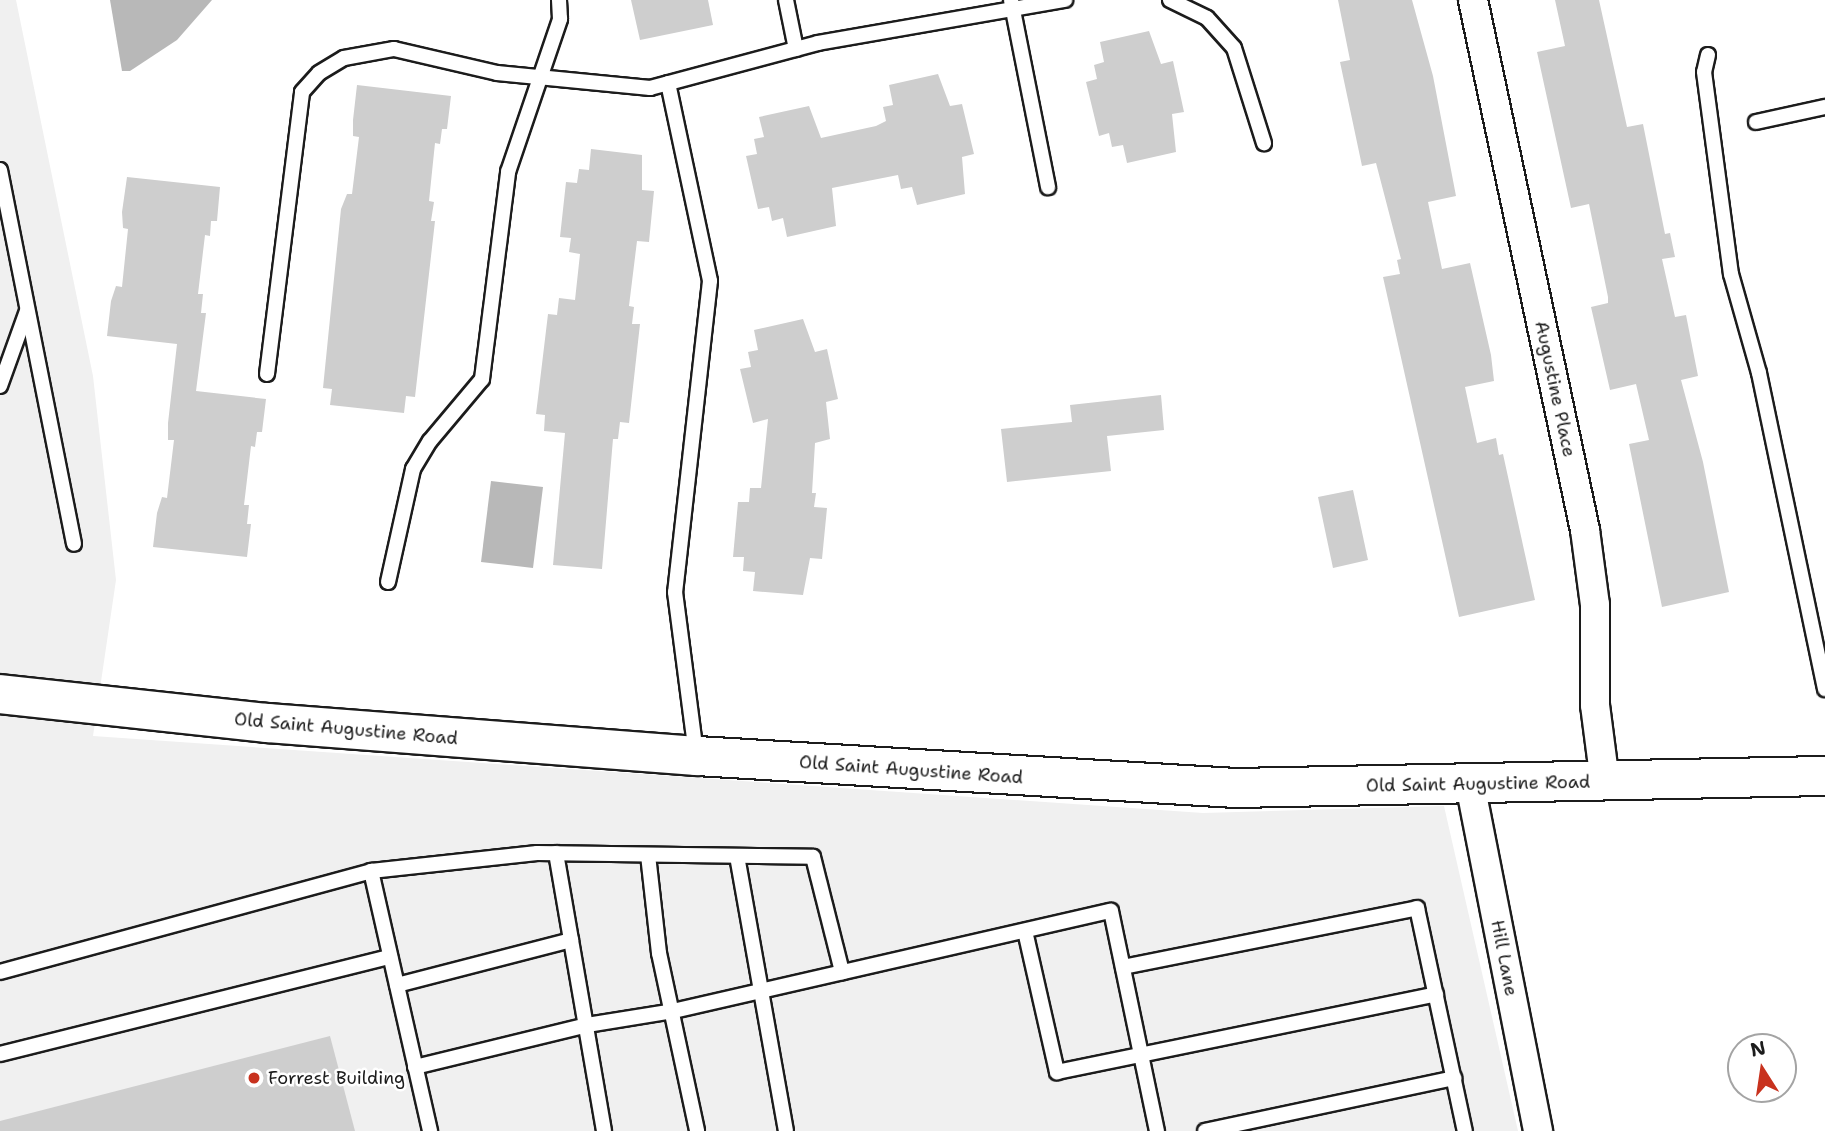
<!DOCTYPE html>
<style>
body{margin:0}
#map{position:relative;width:1825px;height:1131px;overflow:hidden;background:#fff;font-family:"Shantell Sans",sans-serif}
div>[style]{position:absolute}
[style*='--x']{left:calc(var(--x)*1px);top:calc(var(--y)*1px);width:calc(var(--w)*1px);rotate:calc(var(--a)*1deg)}
.built>*{inset:0;background:#f0f0f0}
.water>*{inset:0;background:#b8b8b8}
.building>*{inset:0;background:#cecece}
.roads{filter:drop-shadow(2px 0 #1c1c1c) drop-shadow(-2px 0 #1c1c1c) drop-shadow(0 2px #1c1c1c) drop-shadow(0 -2px #1c1c1c)}
.lane>*{height:14px;margin:-7px;padding:0 7px;transform-origin:7px;border-radius:7px;background:#fff}
.street>*{height:28px;margin:-14px;padding:0 14px;transform-origin:14px;border-radius:14px;background:#fff}
.secondary>*{height:38px;margin:-19px;padding:0 19px;transform-origin:19px;border-radius:19px;background:#fff}
.dots>*{width:19px;height:19px;translate:-50% -50%;box-sizing:border-box;border:4px solid #fff;border-radius:50%}
span{translate:-50% -50%;white-space:nowrap;text-align:center;line-height:1.15;-webkit-text-stroke:5px #fff;paint-order:stroke}
.street-label{font-size:18px;color:#1c1c1c}
.poi-label{font-size:18px;color:#1c1c1c}
.left{translate:0 -50%;text-align:left}
.north{position:absolute;left:1727px;top:1033px;width:70px;height:70px;box-sizing:border-box;background:#fff;border:2px solid #a4a4a4;border-radius:50%;rotate:348deg;font-size:19px;font-weight:700;line-height:28px;text-align:center;color:#1c1c1c}
.north::after{content:'';display:block;margin:auto;width:24px;height:32px;background:#c8321e;clip-path:polygon(50% 0,100% 100%,50% 72%,0 100%)}
</style>
<div id="map">
<div class="built">
<div style="clip-path:polygon(0 0,16px 0,93px 376px,116px 580px,93px 736px,1203px 813px,1444px 806px,1518px 1131px,0 1131px)"></div>
</div>
<div class="water">
<div style="clip-path:polygon(110px 0,212px 0,177px 40px,130px 71px,122px 71px)"></div>
<div style="clip-path:polygon(491px 481px,543px 487px,533px 568px,481px 562px)"></div>
</div>
<div class="building">
<div style="clip-path:polygon(631px 0,708px 0,713px 25px,640px 40px)"></div>
<div style="clip-path:polygon(1338px 0,1412px 0,1433px 76px,1456px 196px,1428px 202px,1442px 269px,1470px 263px,1491px 355px,1494px 381px,1465px 387px,1477px 443px,1496px 438px,1499px 455px,1503px 454px,1535px 600px,1459px 617px,1383px 277px,1400px 274px,1397px 260px,1401px 259px,1376px 163px,1362px 166px,1340px 62px,1350px 60px)"></div>
<div style="clip-path:polygon(1555px 0,1599px 0,1627px 127px,1643px 124px,1665px 234px,1670px 233px,1675px 257px,1662px 259px,1675px 317px,1686px 315px,1698px 376px,1681px 380px,1703px 462px,1729px 592px,1662px 607px,1629px 444px,1649px 440px,1636px 384px,1610px 390px,1591px 307px,1608px 303px,1608px 297px,1589px 204px,1571px 208px,1537px 52px,1565px 46px)"></div>
<div style="clip-path:polygon(1149px 31px,1161px 64px,1173px 61px,1184px 112px,1172px 114px,1176px 152px,1127px 163px,1123px 145px,1112px 147px,1109px 133px,1099px 136px,1086px 82px,1097px 79px,1094px 65px,1104px 62px,1100px 42px)"></div>
<div style="clip-path:polygon(938px 74px,950px 106px,962px 104px,974px 154px,962px 157px,965px 194px,917px 205px,912px 187px,901px 189px,898px 175px,832px 188px,836px 226px,787px 237px,783px 218px,772px 221px,769px 207px,758px 209px,746px 156px,757px 154px,754px 139px,764px 137px,759px 117px,809px 106px,821px 138px,876px 126px,886px 121px,883px 107px,893px 105px,889px 85px)"></div>
<div style="clip-path:polygon(357px 85px,451px 96px,447px 129px,442px 129px,440px 144px,435px 143px,429px 201px,434px 202px,431px 221px,435px 221px,415px 397px,406px 396px,404px 413px,330px 405px,332px 389px,323px 388px,341px 209px,347px 194px,352px 194px,359px 137px,353px 136px,353px 120px)"></div>
<div style="clip-path:polygon(591px 149px,642px 155px,642px 190px,654px 191px,649px 242px,637px 241px,629px 306px,634px 307px,632px 324px,640px 324px,629px 423px,620px 422px,618px 439px,613px 439px,602px 569px,553px 565px,565px 433px,544px 431px,545px 415px,536px 414px,548px 314px,557px 315px,559px 298px,575px 300px,580px 254px,569px 252px,571px 238px,560px 237px,566px 182px,577px 183px,579px 169px,589px 170px)"></div>
<div style="clip-path:polygon(127px 177px,220px 187px,217px 221px,211px 221px,210px 236px,205px 235px,198px 294px,203px 294px,201px 313px,206px 313px,196px 391px,266px 399px,262px 432px,257px 432px,255px 447px,251px 446px,244px 505px,249px 505px,247px 524px,251px 524px,247px 557px,153px 547px,157px 513px,162px 497px,167px 498px,174px 440px,168px 440px,168px 423px,177px 344px,107px 336px,111px 301px,116px 286px,122px 287px,128px 229px,123px 228px,122px 212px)"></div>
<div style="clip-path:polygon(803px 319px,815px 352px,827px 349px,838px 399px,826px 402px,830px 439px,815px 443px,812px 493px,816px 493px,814px 507px,827px 508px,822px 559px,810px 558px,803px 595px,753px 591px,755px 572px,743px 571px,744px 557px,733px 557px,738px 502px,749px 502px,750px 488px,761px 488px,768px 419px,753px 423px,740px 369px,751px 367px,748px 352px,758px 350px,754px 330px)"></div>
<div style="clip-path:polygon(1161px 395px,1164px 430px,1107px 436px,1111px 471px,1007px 482px,1001px 429px,1072px 422px,1070px 405px)"></div>
<div style="clip-path:polygon(1353px 490px,1368px 560px,1333px 568px,1318px 497px)"></div>
<div style="clip-path:polygon(330px 1036px,355px 1131px,0 1131px,0 1121px)"></div>
</div>
<div class="roads">
<div class="lane">
<div style="--x:786;--y:0;--w:50;--a:78.5"></div>
<div style="--x:1011;--y:0;--w:191;--a:78.8"></div>
<div style="--x:1170;--y:0;--w:41;--a:25.9"></div>
<div style="--x:1207;--y:18;--w:40;--a:48"></div>
<div style="--x:1234;--y:48;--w:100;--a:72.5"></div>
<div style="--x:1708;--y:55;--w:17;--a:103"></div>
<div style="--x:1704;--y:72;--w:204;--a:82.4"></div>
<div style="--x:1731;--y:274;--w:103;--a:74.2"></div>
<div style="--x:1759;--y:373;--w:323;--a:78.2"></div>
<div style="--x:668;--y:83;--w:202;--a:78"></div>
<div style="--x:710;--y:281;--w:313;--a:96.4"></div>
<div style="--x:675;--y:592;--w:162;--a:82.6"></div>
<div style="--x:1756;--y:122;--w:71;--a:-12.3"></div>
<div style="--x:0;--y:170;--w:381;--a:78.8"></div>
<div style="--x:267;--y:374;--w:284;--a:-82.9"></div>
<div style="--x:302;--y:92;--w:25;--a:-48"></div>
<div style="--x:319;--y:73;--w:29;--a:-31"></div>
<div style="--x:344;--y:58;--w:51;--a:-10.2"></div>
<div style="--x:394;--y:49;--w:106;--a:13.1"></div>
<div style="--x:497;--y:73;--w:154;--a:5.6"></div>
<div style="--x:650;--y:88;--w:174;--a:-15"></div>
<div style="--x:818;--y:43;--w:251;--a:-9.9"></div>
<div style="--x:0;--y:386;--w:80;--a:-70.2"></div>
<div style="--x:388;--y:582;--w:116;--a:-77.5"></div>
<div style="--x:413;--y:469;--w:33;--a:-59"></div>
<div style="--x:430;--y:441;--w:81;--a:-50"></div>
<div style="--x:482;--y:379;--w:209;--a:-82.8"></div>
<div style="--x:508;--y:172;--w:162;--a:-71.2"></div>
<div style="--x:560;--y:19;--w:19;--a:-93"></div>
<div style="--x:556;--y:853;--w:282;--a:80.2"></div>
<div style="--x:648;--y:855;--w:99;--a:83.6"></div>
<div style="--x:659;--y:953;--w:182;--a:77.9"></div>
<div style="--x:737;--y:856;--w:279;--a:79.9"></div>
<div style="--x:371;--y:871;--w:267;--a:77.2"></div>
<div style="--x:1025;--y:931;--w:145;--a:77.2"></div>
<div style="--x:1057;--y:1072;--w:387;--a:-11.6"></div>
<div style="--x:1123;--y:967;--w:300;--a:-11.3"></div>
<div style="--x:1417;--y:908;--w:228;--a:77.9"></div>
<div style="--x:0;--y:972;--w:385;--a:-15.2"></div>
<div style="--x:371;--y:871;--w:167;--a:-6.2"></div>
<div style="--x:537;--y:853;--w:276;--a:0.8"></div>
<div style="--x:813;--y:857;--w:119;--a:75.8"></div>
<div style="--x:397;--y:985;--w:180;--a:-14.5"></div>
<div style="--x:0;--y:1054;--w:402;--a:-14"></div>
<div style="--x:415;--y:1067;--w:177;--a:-13.7"></div>
<div style="--x:587;--y:1025;--w:87;--a:-9.2"></div>
<div style="--x:673;--y:1011;--w:449;--a:-12.9"></div>
<div style="--x:1111;--y:911;--w:225;--a:78.2"></div>
<div style="--x:1205;--y:1131;--w:255;--a:-12"></div>
</div>
<div class="street">
<div style="--x:1473;--y:0;--w:542;--a:78.07"></div>
<div style="--x:1585;--y:530;--w:76;--a:82.4"></div>
<div style="--x:1595;--y:605;--w:100;--a:90"></div>
<div style="--x:1595;--y:705;--w:78;--a:82.6"></div>
<div style="--x:1470;--y:784;--w:354;--a:78.9"></div>
</div>
<div class="secondary">
<div style="--x:0;--y:694;--w:269;--a:6.2"></div>
<div style="--x:267;--y:723;--w:431;--a:4.4"></div>
<div style="--x:697;--y:756;--w:540;--a:3.4"></div>
<div style="--x:1236;--y:788;--w:589;--a:-1.17"></div>
</div>
</div>
<div class="dots">
<div style="left:254px;top:1078px;background:#c8321e"></div>
</div>
<div class="street-label">
<span style="left:1555px;top:389px;rotate:78deg">Augustine Place</span>
<span style="left:346px;top:729px;rotate:5deg">Old Saint Augustine Road</span>
<span style="left:911px;top:770px;rotate:4deg">Old Saint Augustine Road</span>
<span style="left:1478px;top:784px;rotate:-1deg">Old Saint Augustine Road</span>
<span style="left:1504px;top:958px;rotate:79deg">Hill Lane</span>
</div>
<div class="poi-label">
<span class="left" style="left:268px;top:1078px">Forrest Building</span>
</div>
<div class="north">N</div>
</div>
